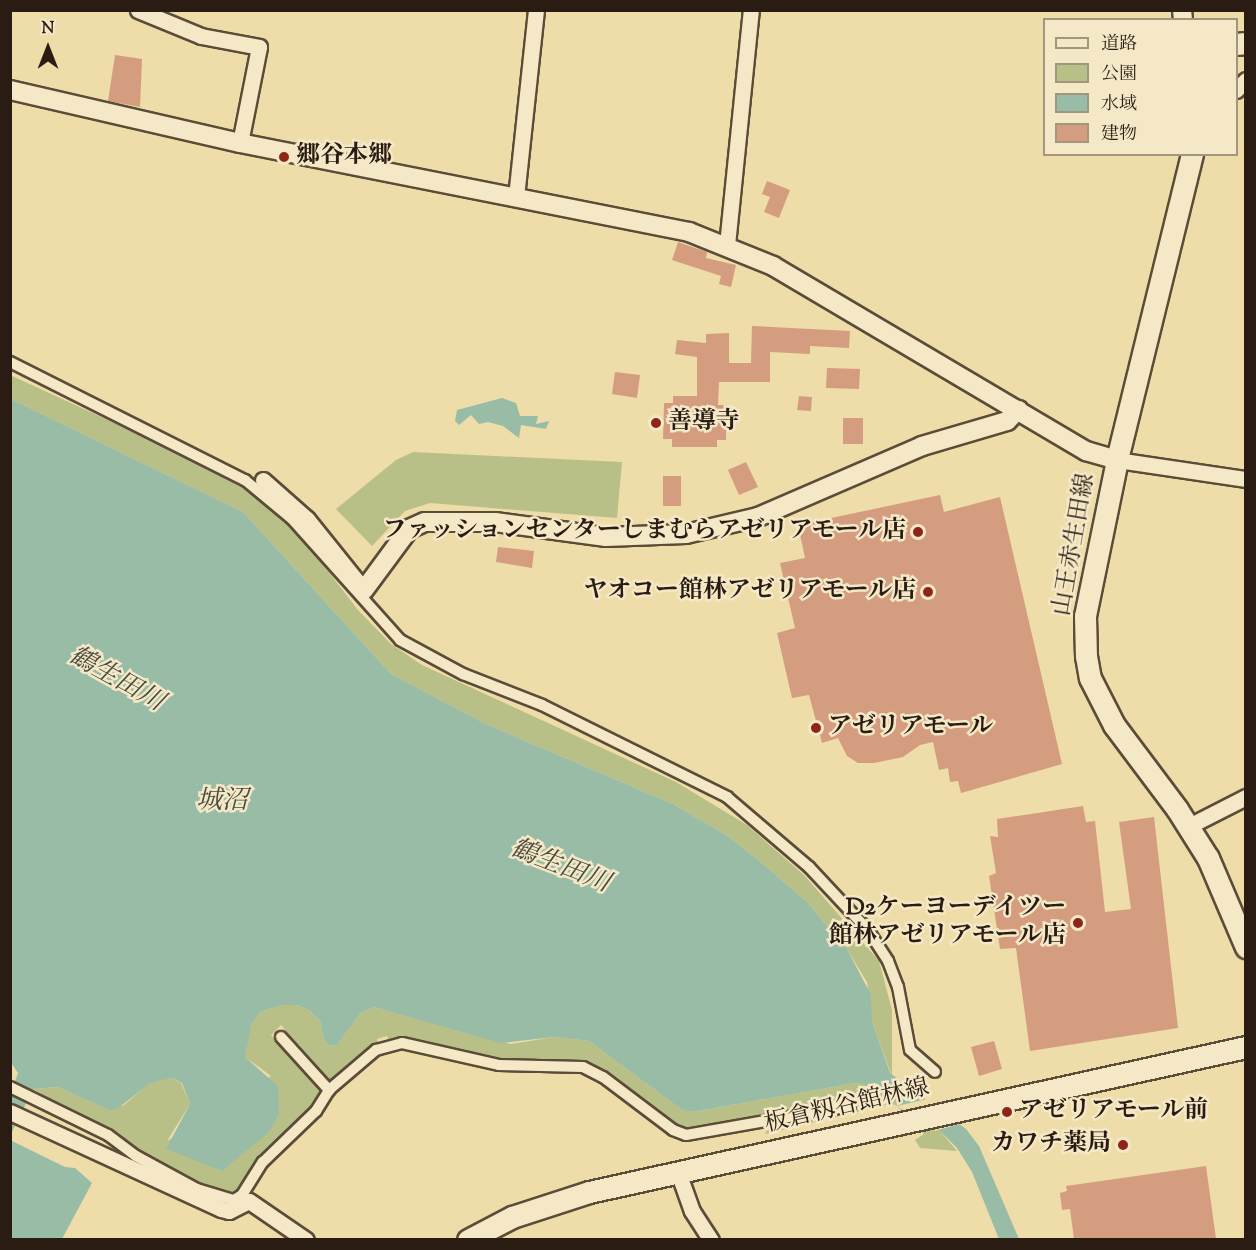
<!DOCTYPE html>
<meta charset="utf-8">
<style>
body{margin:0}
#map{position:relative;width:1256px;height:1250px;overflow:hidden;background:#eedca9;font-family:"Sorts Mill Goudy","Noto Serif JP",serif}
div>[style]{position:absolute}
[style*='--x']{left:calc(var(--x)*1px);top:calc(var(--y)*1px);width:calc(var(--w)*1px);rotate:calc(var(--a)*1deg)}
.green>*{inset:0;background:#b9c087}
.water>*{inset:0;background:#99bca7}
.pier>*{inset:0;background:#eedca9}
.building>*{inset:0;background:#d59d80}
.roads{filter:drop-shadow(2px 0 #5b4c38) drop-shadow(-2px 0 #5b4c38) drop-shadow(0 2px #5b4c38) drop-shadow(0 -2px #5b4c38)}
.pedestrian>*{height:10px;margin:-5px;padding:0 5px;transform-origin:5px;border-radius:5px;background:#f4e8c7}
.minor>*{height:15px;margin:-7.5px;padding:0 7.5px;transform-origin:7.5px;border-radius:7.5px;background:#f4e8c7}
.tertiary>*{height:18px;margin:-9px;padding:0 9px;transform-origin:9px;border-radius:9px;background:#f4e8c7}
.secondary>*{height:21px;margin:-10.5px;padding:0 10.5px;transform-origin:10.5px;border-radius:10.5px;background:#f4e8c7}
.dots>*{width:16px;height:16px;translate:-50% -50%;box-sizing:border-box;border:3px solid #f4e8c7;border-radius:50%}
span{translate:-50% -50%;white-space:nowrap;text-align:center;line-height:1.15;-webkit-text-stroke:5px #f4e8c7;paint-order:stroke}
.poi-label{font-size:24px;color:#2a1c12;font-weight:700}
.left{translate:0 -50%;text-align:left}
.right{translate:-100% -50%;text-align:right}
.street-label{font-size:24px;color:#2a1c12}
.water-label{font-size:26px;color:#4b4c3f;font-style:italic}
.frame{position:absolute;inset:0;border:12px solid #2a1c12;pointer-events:none}
.legend{position:absolute;left:1043px;top:18px;width:195px;height:138px;box-sizing:border-box;background:#f4e8c7;border:2px solid #a3967f;margin:0;padding:8px 10px;list-style:none;font-size:18px;color:#2a1c12}
.legend li{display:flex;align-items:center;gap:12px;height:30px}
.legend b{width:30px;border:2px solid #a3967f}
.north{position:absolute;left:18px;top:18px;width:60px;height:60px;-webkit-text-stroke:4px #f4e8c7;paint-order:stroke;rotate:0deg;font-size:16px;font-weight:700;line-height:24px;text-align:center;color:#2a1c12}
.north::after{content:'';display:block;margin:auto;width:21px;height:27px;background:#2a1c12;clip-path:polygon(50% 0,100% 100%,50% 72%,0 100%)}
</style>
<div id="map">
<div class="green">
<div style="clip-path:polygon(10px 375px,236px 479px,273px 507px,308px 545px,358px 610px,391px 644px,422px 665px,676px 782px,747px 825px,804px 875px,879px 961px,892px 1010px,892px 1077px,872px 1021px,867px 982px,848px 951px,808px 903px,762px 863px,726px 835px,673px 804px,486px 724px,391px 674px,243px 512px,11px 399px)"></div>
<div style="clip-path:polygon(413px 452px,622px 462px,617px 518px,430px 503px,405px 511px,372px 546px,336px 509px,396px 460px)"></div>
<div style="clip-path:polygon(282px 1005px,297px 1005px,310px 1011px,320px 1021px,324px 1040px,330px 1046px,337px 1045px,360px 1014px,374px 1007px,511px 1044px,554px 1037px,589px 1041px,682px 1110px,693px 1112px,855px 1083px,871px 1086px,910px 1110px,941px 1132px,957px 1151px,920px 1148px,915px 1140px,924px 1134px,896px 1105px,890px 1104px,765px 1134px,771px 1122px,853px 1103px,796px 1109px,703px 1130px,679px 1130px,601px 1071px,582px 1062px,497px 1060px,409px 1038px,389px 1041px,387px 1036px,377px 1039px,379px 1044px,331px 1085px,281px 1025px,271px 1035px,325px 1092px,242px 1189px,224px 1195px,170px 1170px,33px 1089px,58px 1087px,108px 1110px,124px 1105px,150px 1082px,172px 1078px,181px 1083px,190px 1104px,167px 1141px,271px 1076px,245px 1057px,244px 1049px,251px 1026px,260px 1012px)"></div>
</div>
<div class="water">
<div style="clip-path:polygon(502px 398px,516px 403px,520px 416px,538px 416px,536px 424px,549px 421px,546px 429px,521px 425px,519px 438px,503px 426px,488px 422px,479px 424px,471px 415px,459px 425px,455px 421px,457px 410px)"></div>
<div style="clip-path:polygon(11px 399px,243px 512px,391px 674px,486px 724px,673px 804px,726px 835px,762px 863px,808px 903px,848px 951px,871px 995px,872px 1021px,890px 1073px,966px 1129px,979px 1146px,1019px 1239px,999px 1239px,972px 1172px,957px 1148px,941px 1132px,871px 1086px,855px 1083px,693px 1112px,682px 1110px,589px 1041px,554px 1037px,501px 1043px,374px 1007px,360px 1014px,337px 1045px,330px 1046px,324px 1040px,320px 1021px,310px 1011px,297px 1005px,282px 1005px,260px 1012px,251px 1026px,245px 1057px,278px 1086px,279px 1114px,269px 1132px,222px 1171px,166px 1149px,190px 1104px,182px 1083px,172px 1078px,150px 1083px,117px 1109px,108px 1110px,58px 1087px,33px 1089px,11px 1134px,11px 1092px,18px 1073px,10px 1061px)"></div>
<div style="clip-path:polygon(10px 1140px,65px 1167px,75px 1168px,92px 1183px,62px 1239px,11px 1239px)"></div>
</div>
<div class="pier">
<div style="clip-path:polygon(931px 1098px,964px 1123px,934px 1131px,897px 1106px)"></div>
</div>
<div class="building">
<div style="clip-path:polygon(115px 55px,142px 59px,140px 107px,108px 101px)"></div>
<div style="clip-path:polygon(767px 181px,790px 190px,779px 218px,764px 212px,770px 197px,762px 194px)"></div>
<div style="clip-path:polygon(678px 242px,707px 252px,706px 258px,736px 265px,731px 287px,719px 284px,721px 276px,672px 260px)"></div>
<div style="clip-path:polygon(752px 326px,850px 331px,849px 348px,810px 346px,810px 354px,770px 352px,770px 382px,719px 382px,718px 405px,727px 405px,726px 440px,717px 440px,717px 447px,672px 447px,672px 439px,663px 439px,664px 403px,673px 403px,673px 396px,697px 396px,697px 357px,675px 354px,677px 340px,706px 343px,706px 334px,729px 333px,729px 363px,751px 363px)"></div>
<div style="clip-path:polygon(827px 368px,860px 369px,859px 389px,826px 388px)"></div>
<div style="clip-path:polygon(615px 372px,640px 375px,637px 398px,612px 394px)"></div>
<div style="clip-path:polygon(799px 396px,812px 397px,811px 411px,797px 410px)"></div>
<div style="clip-path:polygon(843px 418px,863px 418px,863px 444px,843px 444px)"></div>
<div style="clip-path:polygon(746px 462px,758px 487px,739px 495px,728px 470px)"></div>
<div style="clip-path:polygon(663px 476px,681px 476px,681px 506px,663px 506px)"></div>
<div style="clip-path:polygon(940px 495px,944px 512px,1000px 497px,1062px 764px,961px 793px,958px 781px,950px 782px,948px 768px,939px 770px,933px 742px,920px 745px,903px 757px,874px 763px,858px 763px,847px 756px,838px 738px,822px 743px,809px 695px,792px 698px,777px 633px,795px 628px,780px 563px,805px 558px,798px 525px)"></div>
<div style="clip-path:polygon(498px 547px,534px 551px,532px 568px,496px 562px)"></div>
<div style="clip-path:polygon(1083px 806px,1086px 822px,1095px 821px,1105px 912px,1131px 909px,1119px 822px,1154px 817px,1178px 1028px,1030px 1051px,1016px 948px,1000px 949px,989px 876px,996px 873px,990px 836px,998px 837px,997px 819px)"></div>
<div style="clip-path:polygon(994px 1041px,1002px 1069px,979px 1076px,971px 1047px)"></div>
<div style="clip-path:polygon(1206px 1166px,1216px 1239px,1074px 1239px,1070px 1209px,1062px 1210px,1060px 1193px,1067px 1191px,1066px 1186px)"></div>
</div>
<div class="roads">
<div class="pedestrian">
<div style="--x:10;--y:362;--w:263;--a:26.7"></div>
<div style="--x:245;--y:480;--w:61;--a:39.7"></div>
<div style="--x:292;--y:519;--w:162;--a:48.2"></div>
<div style="--x:400;--y:640;--w:72;--a:28.4"></div>
<div style="--x:463;--y:674;--w:85;--a:21.4"></div>
<div style="--x:542;--y:705;--w:207;--a:26.4"></div>
<div style="--x:727;--y:797;--w:108;--a:40.5"></div>
<div style="--x:809;--y:867;--w:86;--a:46.9"></div>
<div style="--x:868;--y:930;--w:37;--a:57"></div>
<div style="--x:888;--y:961;--w:28;--a:69"></div>
<div style="--x:898;--y:987;--w:64;--a:79.2"></div>
<div style="--x:910;--y:1050;--w:33;--a:41"></div>
<div style="--x:281;--y:1037;--w:72;--a:47.8"></div>
<div style="--x:10;--y:1087;--w:109;--a:26.1"></div>
<div style="--x:108;--y:1135;--w:35;--a:37"></div>
<div style="--x:136;--y:1156;--w:69;--a:28.4"></div>
<div style="--x:197;--y:1189;--w:39;--a:17"></div>
<div style="--x:234;--y:1200;--w:9;--a:-32"></div>
<div style="--x:242;--y:1195;--w:39;--a:-58"></div>
<div style="--x:263;--y:1162;--w:74;--a:-43.9"></div>
<div style="--x:316;--y:1111;--w:25;--a:-58"></div>
<div style="--x:329;--y:1090;--w:62;--a:-40.4"></div>
<div style="--x:376;--y:1050;--w:27;--a:-15"></div>
<div style="--x:402;--y:1043;--w:99;--a:12.8"></div>
<div style="--x:499;--y:1065;--w:84;--a:1.4"></div>
<div style="--x:583;--y:1067;--w:22;--a:27"></div>
<div style="--x:603;--y:1077;--w:88;--a:37.1"></div>
<div style="--x:673;--y:1130;--w:14;--a:21"></div>
<div style="--x:686;--y:1135;--w:167;--a:-10"></div>
</div>
<div class="minor">
<div style="--x:138;--y:10;--w:68;--a:22.4"></div>
<div style="--x:201;--y:36;--w:59;--a:10.7"></div>
<div style="--x:259;--y:47;--w:98;--a:101.2"></div>
<div style="--x:1236;--y:90;--w:14;--a:-45"></div>
<div style="--x:516;--y:197;--w:188;--a:-83.9"></div>
<div style="--x:727;--y:245;--w:236;--a:-84.2"></div>
<div style="--x:1117;--y:460;--w:130;--a:8.4"></div>
<div style="--x:263;--y:480;--w:59;--a:41.6"></div>
<div style="--x:307;--y:519;--w:91;--a:51.2"></div>
<div style="--x:1189;--y:826;--w:64;--a:-27"></div>
<div style="--x:10;--y:1112;--w:232;--a:24.7"></div>
<div style="--x:221;--y:1209;--w:8;--a:14"></div>
<div style="--x:229;--y:1211;--w:22;--a:-27"></div>
<div style="--x:249;--y:1201;--w:69;--a:34.4"></div>
<div style="--x:678;--y:1172;--w:41;--a:70.3"></div>
<div style="--x:692;--y:1211;--w:35;--a:57"></div>
</div>
<div class="tertiary">
<div style="--x:1182;--y:10;--w:10;--a:84"></div>
<div style="--x:10;--y:90;--w:236;--a:13"></div>
<div style="--x:240;--y:143;--w:458;--a:11.2"></div>
<div style="--x:689;--y:232;--w:91;--a:22"></div>
<div style="--x:773;--y:266;--w:364;--a:30.6"></div>
<div style="--x:1086;--y:451;--w:32;--a:16"></div>
<div style="--x:364;--y:590;--w:76;--a:-53.6"></div>
<div style="--x:409;--y:529;--w:17;--a:-24"></div>
<div style="--x:425;--y:522;--w:70;--a:0"></div>
<div style="--x:495;--y:522;--w:112;--a:7.7"></div>
<div style="--x:606;--y:537;--w:80;--a:-2.1"></div>
<div style="--x:686;--y:534;--w:74;--a:-13.3"></div>
<div style="--x:758;--y:517;--w:179;--a:-23.4"></div>
<div style="--x:922;--y:446;--w:89;--a:-16.4"></div>
<div style="--x:1007;--y:421;--w:16;--a:-45"></div>
</div>
<div class="secondary">
<div style="--x:1236;--y:44;--w:10;--a:-6"></div>
<div style="--x:1192;--y:154;--w:315;--a:103.8"></div>
<div style="--x:1117;--y:460;--w:159;--a:101.6"></div>
<div style="--x:1085;--y:616;--w:40;--a:88.6"></div>
<div style="--x:1086;--y:656;--w:22;--a:80"></div>
<div style="--x:1090;--y:678;--w:53;--a:62.9"></div>
<div style="--x:1114;--y:725;--w:105;--a:53.1"></div>
<div style="--x:1177;--y:809;--w:58;--a:57.7"></div>
<div style="--x:1208;--y:858;--w:97;--a:66.9"></div>
<div style="--x:468;--y:1240;--w:50;--a:-27.6"></div>
<div style="--x:512;--y:1217;--w:81;--a:-18"></div>
<div style="--x:589;--y:1192;--w:673;--a:-12.45"></div>
</div>
</div>
<div class="dots">
<div style="left:284px;top:157px;background:#8f2418"></div>
<div style="left:656px;top:423px;background:#8f2418"></div>
<div style="left:918px;top:532px;background:#8f2418"></div>
<div style="left:928px;top:592px;background:#8f2418"></div>
<div style="left:816px;top:728px;background:#8f2418"></div>
<div style="left:1078px;top:923px;background:#8f2418"></div>
<div style="left:1007px;top:1112px;background:#8f2418"></div>
<div style="left:1123px;top:1145px;background:#8f2418"></div>
</div>
<div class="poi-label">
<span class="left" style="left:296px;top:157px">郷谷本郷</span>
<span class="left" style="left:668px;top:423px">善導寺</span>
<span class="right" style="left:906px;top:532px">ファッションセンターしまむらアゼリアモール店</span>
<span class="right" style="left:916px;top:592px">ヤオコー館林アゼリアモール店</span>
<span class="left" style="left:828px;top:728px">アゼリアモール</span>
<span class="right" style="left:1066px;top:923px">D2ケーヨーデイツー<br>館林アゼリアモール店</span>
<span class="left" style="left:1019px;top:1112px">アゼリアモール前</span>
<span class="right" style="left:1111px;top:1145px">カワチ薬局</span>
</div>
<div class="street-label">
<span style="left:1075px;top:545px;rotate:-80deg">山王赤生田線</span>
<span style="left:847px;top:1107px;rotate:-13deg">板倉籾谷館林線</span>
</div>
<div class="water-label">
<span style="left:116px;top:680px;rotate:29deg">鶴生田川</span>
<span style="left:222px;top:802px">城沼</span>
<span style="left:560px;top:867px;rotate:21deg">鶴生田川</span>
</div>
<div class="frame"></div>
<ul class="legend">
<li><b style="height:8px;background:#f4e8c7"></b>道路</li>
<li><b style="height:16px;background:#b9c087"></b>公園</li>
<li><b style="height:16px;background:#99bca7"></b>水域</li>
<li><b style="height:16px;background:#d59d80"></b>建物</li>
</ul>
<div class="north">N</div>
</div>
